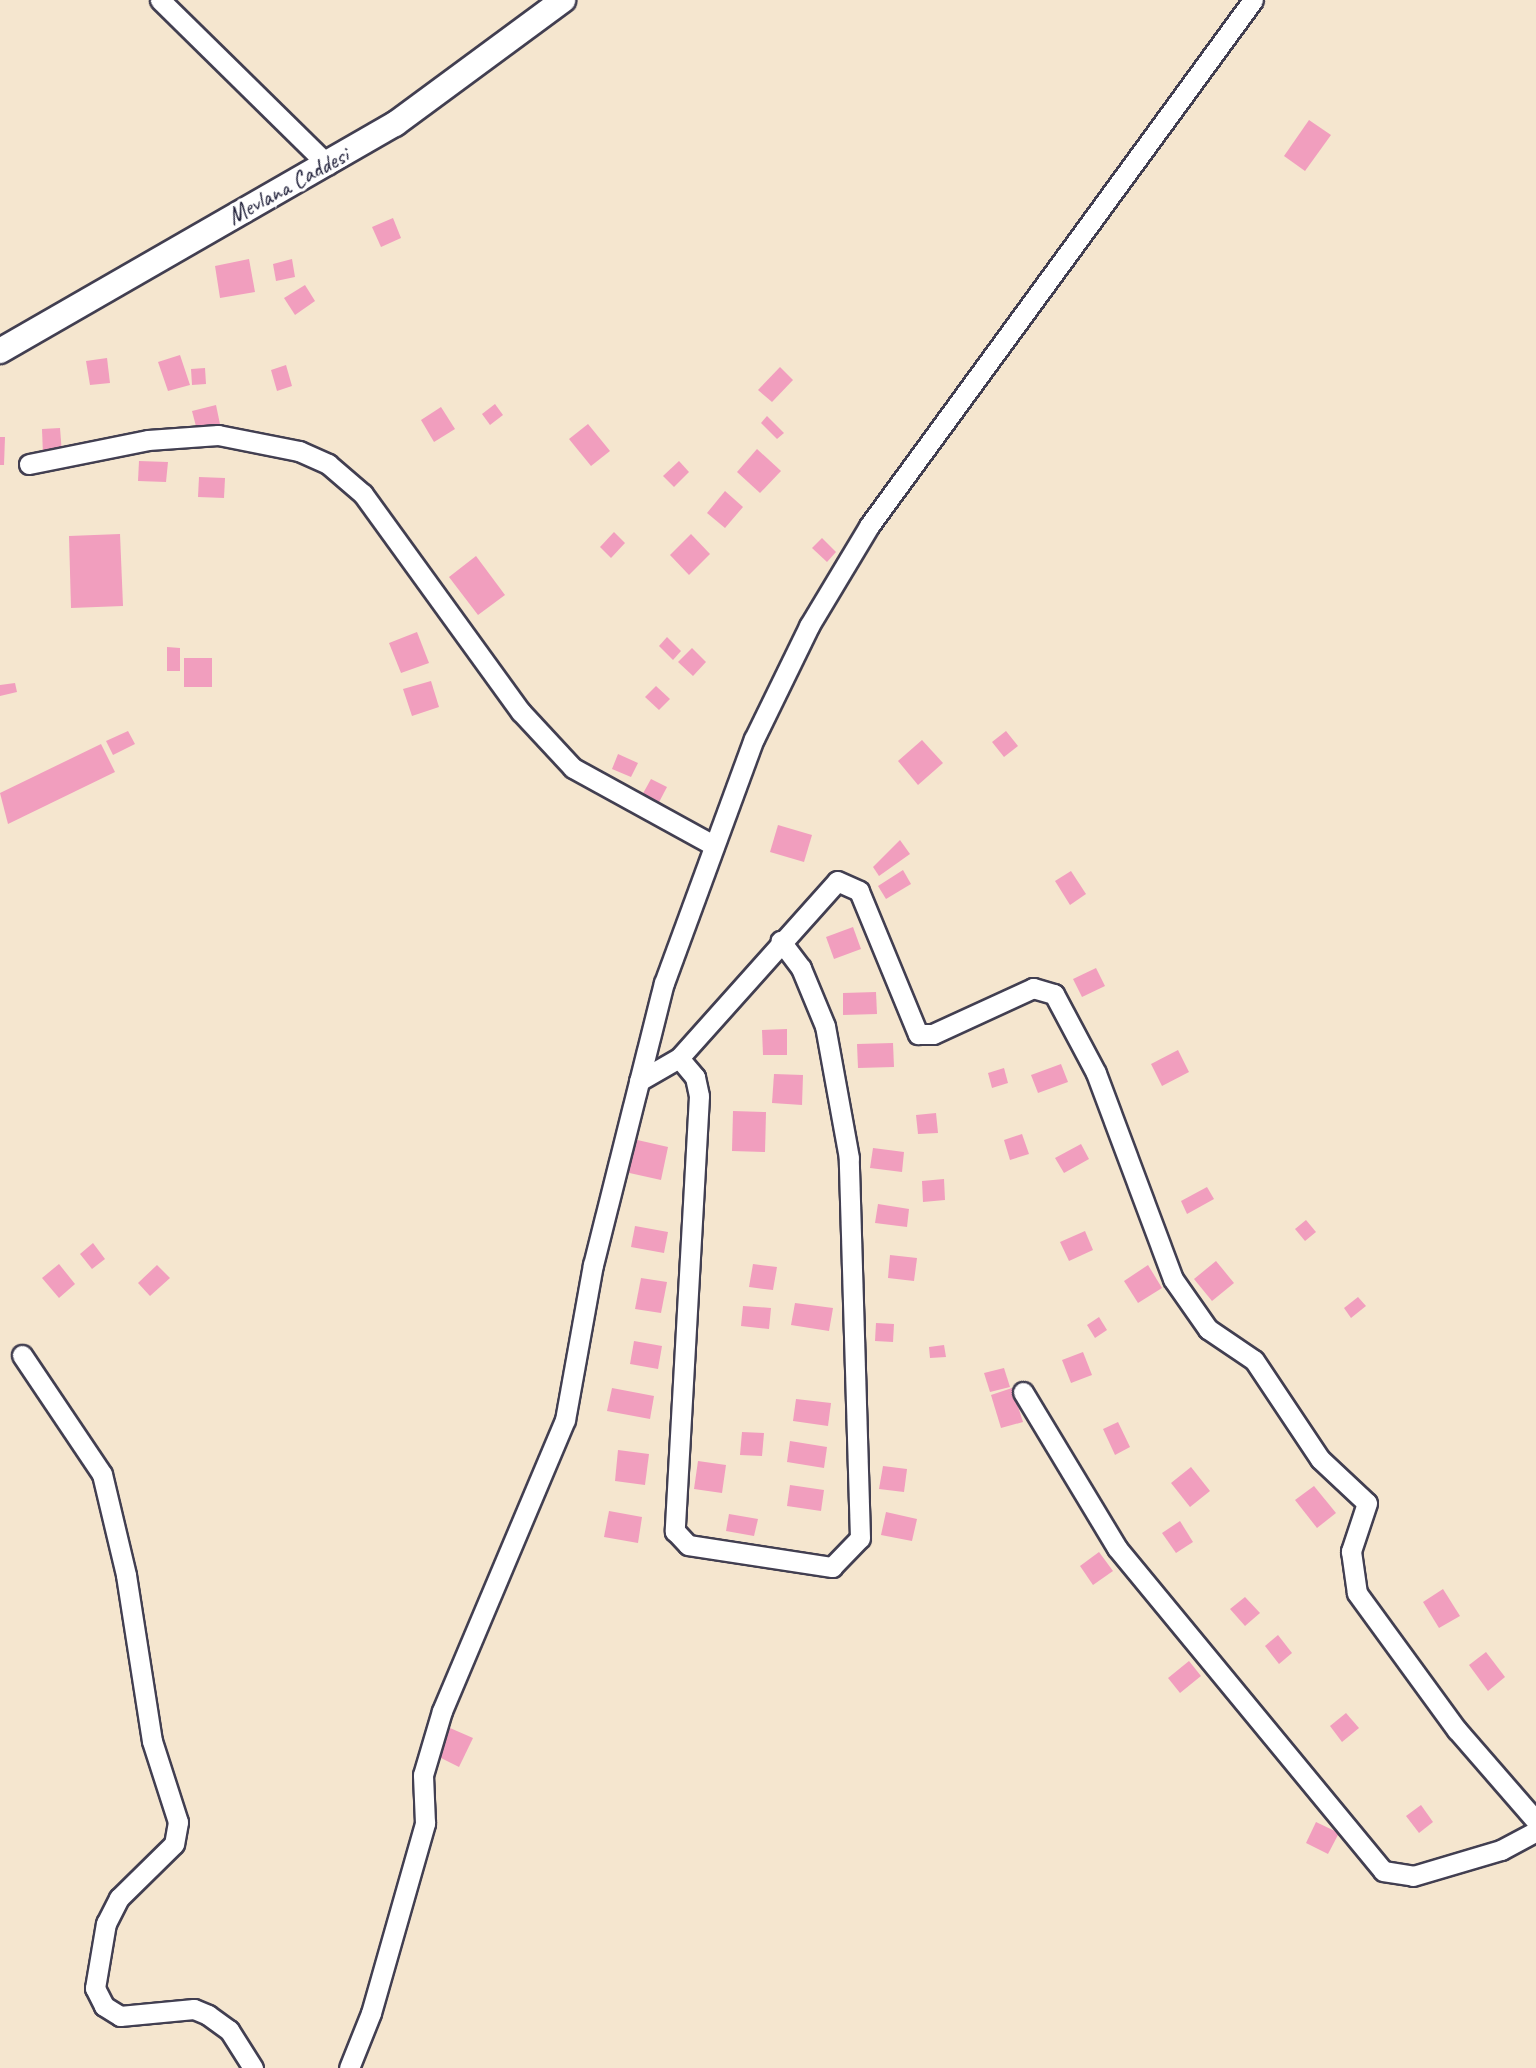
<!DOCTYPE html>
<style>
body{margin:0}
#map{position:relative;width:1536px;height:2068px;overflow:hidden;background:#f5e6cf;font-family:Caveat,sans-serif}
div>[style]{position:absolute}
[style*='--x']{left:calc(var(--x)*1px);top:calc(var(--y)*1px);width:calc(var(--w)*1px);rotate:calc(var(--a)*1deg)}
.building>*{inset:0;background:#f19ebe}
.roads{filter:drop-shadow(2px 0 #423f51) drop-shadow(-2px 0 #423f51) drop-shadow(0 2px #423f51) drop-shadow(0 -2px #423f51)}
.minor>*{height:19px;margin:-9.5px;padding:0 9.5px;transform-origin:9.5px;border-radius:9.5px;background:#fff}
.tertiary>*{height:24px;margin:-12px;padding:0 12px;transform-origin:12px;border-radius:12px;background:#fff}
span{translate:-50% -50%;white-space:nowrap;text-align:center;line-height:1.15;-webkit-text-stroke:6px #fff;paint-order:stroke}
.street-label{font-size:24px;color:#22223b}
</style>
<div id="map">
<div class="building">
<div style="clip-path:polygon(1309px 120px,1331px 135px,1305px 171px,1284px 156px)"></div>
<div style="clip-path:polygon(393px 218px,401px 238px,381px 247px,372px 227px)"></div>
<div style="clip-path:polygon(249px 259px,255px 292px,220px 298px,215px 266px)"></div>
<div style="clip-path:polygon(292px 259px,295px 277px,276px 281px,273px 264px)"></div>
<div style="clip-path:polygon(305px 285px,315px 301px,295px 315px,284px 298px)"></div>
<div style="clip-path:polygon(180px 355px,190px 385px,168px 391px,158px 362px)"></div>
<div style="clip-path:polygon(107px 358px,110px 383px,90px 385px,86px 361px)"></div>
<div style="clip-path:polygon(286px 365px,292px 386px,277px 391px,271px 370px)"></div>
<div style="clip-path:polygon(780px 367px,793px 380px,772px 402px,758px 390px)"></div>
<div style="clip-path:polygon(205px 368px,206px 384px,192px 385px,191px 369px)"></div>
<div style="clip-path:polygon(495px 404px,503px 415px,490px 425px,482px 414px)"></div>
<div style="clip-path:polygon(216px 405px,221px 429px,198px 434px,192px 411px)"></div>
<div style="clip-path:polygon(441px 407px,455px 429px,434px 442px,421px 420px)"></div>
<div style="clip-path:polygon(767px 416px,784px 433px,777px 439px,761px 423px)"></div>
<div style="clip-path:polygon(588px 424px,610px 451px,591px 466px,569px 439px)"></div>
<div style="clip-path:polygon(60px 428px,62px 454px,43px 455px,42px 429px)"></div>
<div style="clip-path:polygon(0 437px,5px 437px,4px 465px,0 465px)"></div>
<div style="clip-path:polygon(757px 449px,781px 471px,760px 493px,737px 472px)"></div>
<div style="clip-path:polygon(139px 461px,168px 462px,166px 482px,138px 481px)"></div>
<div style="clip-path:polygon(679px 461px,689px 472px,674px 487px,663px 476px)"></div>
<div style="clip-path:polygon(199px 477px,225px 478px,224px 498px,198px 497px)"></div>
<div style="clip-path:polygon(725px 491px,743px 507px,725px 528px,707px 513px)"></div>
<div style="clip-path:polygon(614px 532px,625px 543px,611px 558px,600px 547px)"></div>
<div style="clip-path:polygon(120px 534px,123px 606px,71px 608px,69px 536px)"></div>
<div style="clip-path:polygon(691px 534px,710px 554px,689px 575px,670px 555px)"></div>
<div style="clip-path:polygon(822px 538px,836px 552px,827px 562px,812px 548px)"></div>
<div style="clip-path:polygon(476px 556px,505px 595px,478px 615px,449px 577px)"></div>
<div style="clip-path:polygon(417px 632px,429px 663px,401px 673px,389px 643px)"></div>
<div style="clip-path:polygon(667px 637px,681px 651px,673px 660px,659px 646px)"></div>
<div style="clip-path:polygon(167px 647px,180px 648px,180px 671px,167px 671px)"></div>
<div style="clip-path:polygon(692px 648px,706px 662px,693px 676px,678px 662px)"></div>
<div style="clip-path:polygon(184px 658px,212px 658px,212px 687px,184px 687px)"></div>
<div style="clip-path:polygon(431px 681px,439px 707px,412px 716px,403px 689px)"></div>
<div style="clip-path:polygon(15px 683px,17px 692px,0 696px,0 685px)"></div>
<div style="clip-path:polygon(656px 686px,670px 699px,659px 710px,645px 697px)"></div>
<div style="clip-path:polygon(128px 731px,135px 744px,113px 755px,106px 741px)"></div>
<div style="clip-path:polygon(1006px 731px,1018px 746px,1004px 757px,992px 742px)"></div>
<div style="clip-path:polygon(922px 740px,943px 763px,918px 785px,898px 761px)"></div>
<div style="clip-path:polygon(101px 744px,115px 772px,8px 824px,0 793px)"></div>
<div style="clip-path:polygon(618px 754px,638px 763px,631px 777px,612px 769px)"></div>
<div style="clip-path:polygon(651px 779px,667px 787px,657px 806px,641px 797px)"></div>
<div style="clip-path:polygon(778px 825px,812px 835px,804px 862px,770px 852px)"></div>
<div style="clip-path:polygon(900px 840px,910px 854px,879px 876px,873px 867px)"></div>
<div style="clip-path:polygon(903px 870px,911px 884px,886px 899px,878px 886px)"></div>
<div style="clip-path:polygon(1071px 871px,1086px 894px,1070px 905px,1055px 881px)"></div>
<div style="clip-path:polygon(853px 927px,861px 949px,834px 959px,826px 937px)"></div>
<div style="clip-path:polygon(1096px 968px,1105px 986px,1082px 997px,1073px 979px)"></div>
<div style="clip-path:polygon(876px 992px,877px 1014px,843px 1015px,843px 993px)"></div>
<div style="clip-path:polygon(787px 1029px,787px 1055px,763px 1055px,762px 1030px)"></div>
<div style="clip-path:polygon(893px 1043px,894px 1067px,858px 1068px,857px 1044px)"></div>
<div style="clip-path:polygon(1178px 1050px,1189px 1072px,1162px 1086px,1151px 1064px)"></div>
<div style="clip-path:polygon(1061px 1064px,1068px 1082px,1038px 1093px,1031px 1075px)"></div>
<div style="clip-path:polygon(1004px 1068px,1008px 1083px,992px 1088px,988px 1073px)"></div>
<div style="clip-path:polygon(774px 1074px,803px 1075px,802px 1105px,772px 1103px)"></div>
<div style="clip-path:polygon(733px 1111px,766px 1112px,765px 1152px,732px 1151px)"></div>
<div style="clip-path:polygon(936px 1113px,938px 1133px,918px 1134px,916px 1115px)"></div>
<div style="clip-path:polygon(1022px 1134px,1029px 1154px,1010px 1160px,1004px 1140px)"></div>
<div style="clip-path:polygon(633px 1139px,668px 1147px,661px 1180px,625px 1172px)"></div>
<div style="clip-path:polygon(1081px 1144px,1089px 1159px,1064px 1173px,1055px 1158px)"></div>
<div style="clip-path:polygon(873px 1148px,904px 1152px,902px 1172px,870px 1168px)"></div>
<div style="clip-path:polygon(944px 1179px,945px 1200px,923px 1202px,922px 1181px)"></div>
<div style="clip-path:polygon(1207px 1187px,1214px 1199px,1187px 1214px,1181px 1201px)"></div>
<div style="clip-path:polygon(878px 1204px,909px 1209px,907px 1227px,875px 1223px)"></div>
<div style="clip-path:polygon(1306px 1220px,1316px 1232px,1305px 1241px,1295px 1229px)"></div>
<div style="clip-path:polygon(635px 1226px,668px 1232px,664px 1253px,631px 1247px)"></div>
<div style="clip-path:polygon(1085px 1231px,1093px 1250px,1069px 1261px,1060px 1242px)"></div>
<div style="clip-path:polygon(93px 1243px,105px 1259px,92px 1269px,80px 1254px)"></div>
<div style="clip-path:polygon(890px 1255px,917px 1258px,914px 1281px,888px 1278px)"></div>
<div style="clip-path:polygon(1216px 1261px,1234px 1283px,1212px 1301px,1194px 1279px)"></div>
<div style="clip-path:polygon(59px 1264px,75px 1284px,59px 1298px,42px 1278px)"></div>
<div style="clip-path:polygon(753px 1264px,777px 1267px,773px 1290px,749px 1287px)"></div>
<div style="clip-path:polygon(157px 1265px,170px 1278px,150px 1296px,138px 1283px)"></div>
<div style="clip-path:polygon(1148px 1265px,1162px 1288px,1138px 1303px,1124px 1281px)"></div>
<div style="clip-path:polygon(641px 1278px,667px 1282px,661px 1313px,635px 1309px)"></div>
<div style="clip-path:polygon(1358px 1297px,1366px 1306px,1351px 1318px,1344px 1308px)"></div>
<div style="clip-path:polygon(795px 1303px,833px 1308px,829px 1331px,791px 1325px)"></div>
<div style="clip-path:polygon(743px 1306px,771px 1308px,769px 1329px,741px 1326px)"></div>
<div style="clip-path:polygon(1099px 1317px,1107px 1330px,1095px 1338px,1087px 1325px)"></div>
<div style="clip-path:polygon(876px 1323px,894px 1324px,893px 1342px,875px 1341px)"></div>
<div style="clip-path:polygon(634px 1341px,662px 1346px,658px 1369px,630px 1364px)"></div>
<div style="clip-path:polygon(944px 1345px,946px 1357px,930px 1358px,929px 1347px)"></div>
<div style="clip-path:polygon(1083px 1352px,1092px 1375px,1071px 1383px,1062px 1360px)"></div>
<div style="clip-path:polygon(1004px 1368px,1010px 1387px,990px 1392px,984px 1373px)"></div>
<div style="clip-path:polygon(612px 1388px,654px 1396px,650px 1419px,607px 1411px)"></div>
<div style="clip-path:polygon(1012px 1388px,1023px 1422px,1001px 1428px,991px 1395px)"></div>
<div style="clip-path:polygon(796px 1399px,831px 1403px,828px 1426px,793px 1421px)"></div>
<div style="clip-path:polygon(1118px 1422px,1130px 1447px,1115px 1455px,1103px 1429px)"></div>
<div style="clip-path:polygon(742px 1432px,764px 1433px,762px 1456px,740px 1455px)"></div>
<div style="clip-path:polygon(790px 1441px,827px 1447px,824px 1468px,787px 1462px)"></div>
<div style="clip-path:polygon(618px 1450px,649px 1454px,645px 1485px,615px 1481px)"></div>
<div style="clip-path:polygon(698px 1461px,726px 1465px,722px 1493px,694px 1489px)"></div>
<div style="clip-path:polygon(883px 1466px,907px 1469px,904px 1492px,879px 1489px)"></div>
<div style="clip-path:polygon(1191px 1467px,1210px 1491px,1190px 1507px,1171px 1483px)"></div>
<div style="clip-path:polygon(790px 1485px,824px 1490px,821px 1511px,787px 1506px)"></div>
<div style="clip-path:polygon(1314px 1486px,1336px 1513px,1317px 1528px,1295px 1500px)"></div>
<div style="clip-path:polygon(609px 1511px,642px 1517px,638px 1543px,604px 1537px)"></div>
<div style="clip-path:polygon(886px 1512px,917px 1519px,912px 1541px,881px 1535px)"></div>
<div style="clip-path:polygon(729px 1514px,758px 1519px,754px 1536px,726px 1531px)"></div>
<div style="clip-path:polygon(1180px 1521px,1193px 1542px,1176px 1553px,1162px 1533px)"></div>
<div style="clip-path:polygon(1099px 1552px,1113px 1571px,1093px 1585px,1080px 1566px)"></div>
<div style="clip-path:polygon(1443px 1589px,1460px 1616px,1439px 1628px,1423px 1602px)"></div>
<div style="clip-path:polygon(1245px 1597px,1260px 1613px,1245px 1626px,1230px 1609px)"></div>
<div style="clip-path:polygon(1278px 1635px,1292px 1653px,1279px 1664px,1265px 1646px)"></div>
<div style="clip-path:polygon(1486px 1652px,1505px 1677px,1488px 1691px,1469px 1665px)"></div>
<div style="clip-path:polygon(1189px 1661px,1201px 1676px,1180px 1693px,1168px 1678px)"></div>
<div style="clip-path:polygon(1346px 1713px,1359px 1728px,1342px 1742px,1330px 1726px)"></div>
<div style="clip-path:polygon(450px 1728px,473px 1738px,459px 1767px,437px 1756px)"></div>
<div style="clip-path:polygon(1421px 1805px,1433px 1822px,1419px 1833px,1406px 1816px)"></div>
<div style="clip-path:polygon(1316px 1822px,1339px 1833px,1328px 1854px,1306px 1843px)"></div>
</div>
<div class="roads">
<div class="minor">
<div style="--x:160;--y:0;--w:235;--a:44.5"></div>
<div style="--x:29;--y:464;--w:121;--a:-11.4"></div>
<div style="--x:148;--y:440;--w:70;--a:-4.1"></div>
<div style="--x:218;--y:435;--w:83;--a:11.2"></div>
<div style="--x:299;--y:451;--w:32;--a:24"></div>
<div style="--x:328;--y:464;--w:46;--a:40.6"></div>
<div style="--x:363;--y:494;--w:269;--a:54.1"></div>
<div style="--x:521;--y:712;--w:76;--a:47.1"></div>
<div style="--x:573;--y:768;--w:158;--a:28.8"></div>
<div style="--x:679;--y:1058;--w:25;--a:50"></div>
<div style="--x:695;--y:1077;--w:19;--a:78"></div>
<div style="--x:699;--y:1096;--w:436;--a:93.2"></div>
<div style="--x:675;--y:1531;--w:19;--a:47"></div>
<div style="--x:688;--y:1545;--w:146;--a:8.7"></div>
<div style="--x:832;--y:1567;--w:40;--a:-46"></div>
<div style="--x:860;--y:1538;--w:380;--a:-91.7"></div>
<div style="--x:849;--y:1158;--w:134;--a:-100.3"></div>
<div style="--x:825;--y:1026;--w:63;--a:-112.5"></div>
<div style="--x:801;--y:968;--w:34;--a:-127"></div>
<div style="--x:639;--y:1081;--w:46;--a:-29.9"></div>
<div style="--x:679;--y:1058;--w:237;--a:-48.2"></div>
<div style="--x:837;--y:881;--w:24;--a:24"></div>
<div style="--x:859;--y:891;--w:155;--a:67.6"></div>
<div style="--x:918;--y:1034;--w:15;--a:0"></div>
<div style="--x:933;--y:1034;--w:110;--a:-24.7"></div>
<div style="--x:1033;--y:988;--w:22;--a:16"></div>
<div style="--x:1054;--y:994;--w:89;--a:62"></div>
<div style="--x:1096;--y:1073;--w:220;--a:69.5"></div>
<div style="--x:1173;--y:1279;--w:61;--a:55"></div>
<div style="--x:1208;--y:1329;--w:55;--a:34"></div>
<div style="--x:1254;--y:1360;--w:119;--a:56.3"></div>
<div style="--x:1320;--y:1459;--w:64;--a:43.1"></div>
<div style="--x:1367;--y:1503;--w:51;--a:108.4"></div>
<div style="--x:1351;--y:1551;--w:42;--a:81.9"></div>
<div style="--x:1357;--y:1593;--w:170;--a:53.9"></div>
<div style="--x:1457;--y:1730;--w:121;--a:49"></div>
<div style="--x:22;--y:1355;--w:143;--a:56.1"></div>
<div style="--x:102;--y:1474;--w:104;--a:76.6"></div>
<div style="--x:126;--y:1575;--w:168;--a:81.1"></div>
<div style="--x:152;--y:1741;--w:85;--a:72.2"></div>
<div style="--x:178;--y:1822;--w:22;--a:100"></div>
<div style="--x:174;--y:1844;--w:77;--a:135.5"></div>
<div style="--x:119;--y:1898;--w:28;--a:117"></div>
<div style="--x:106;--y:1923;--w:66;--a:99.6"></div>
<div style="--x:95;--y:1988;--w:20;--a:63"></div>
<div style="--x:104;--y:2006;--w:19;--a:32"></div>
<div style="--x:120;--y:2016;--w:74;--a:-5.4"></div>
<div style="--x:194;--y:2009;--w:15;--a:23"></div>
<div style="--x:208;--y:2015;--w:26;--a:36"></div>
<div style="--x:229;--y:2030;--w:45;--a:57.7"></div>
<div style="--x:1023;--y:1392;--w:182;--a:58.9"></div>
<div style="--x:1117;--y:1548;--w:418;--a:50.5"></div>
<div style="--x:1383;--y:1871;--w:30;--a:9"></div>
<div style="--x:1413;--y:1876;--w:92;--a:-16.5"></div>
<div style="--x:1501;--y:1850;--w:40;--a:-28"></div>
<div style="--x:349;--y:2068;--w:59;--a:-68.2"></div>
<div style="--x:371;--y:2013;--w:198;--a:-74.1"></div>
<div style="--x:425;--y:1823;--w:48;--a:-92.4"></div>
<div style="--x:423;--y:1775;--w:67;--a:-73.5"></div>
<div style="--x:442;--y:1711;--w:316;--a:-67.1"></div>
<div style="--x:565;--y:1420;--w:158;--a:-79.8"></div>
<div style="--x:593;--y:1265;--w:291;--a:-75.9"></div>
<div style="--x:664;--y:983;--w:260;--a:-69.8"></div>
<div style="--x:754;--y:739;--w:126;--a:-64"></div>
<div style="--x:809;--y:626;--w:117;--a:-59"></div>
<div style="--x:869;--y:526;--w:651;--a:-53.87"></div>
</div>
<div class="tertiary">
<div style="--x:0;--y:351;--w:456;--a:-29.9"></div>
<div style="--x:395;--y:124;--w:209;--a:-36.4"></div>
</div>
</div>
<div class="street-label">
<span style="left:288px;top:186px;rotate:-29deg">Mevlana Caddesi</span>
</div>
</div>
